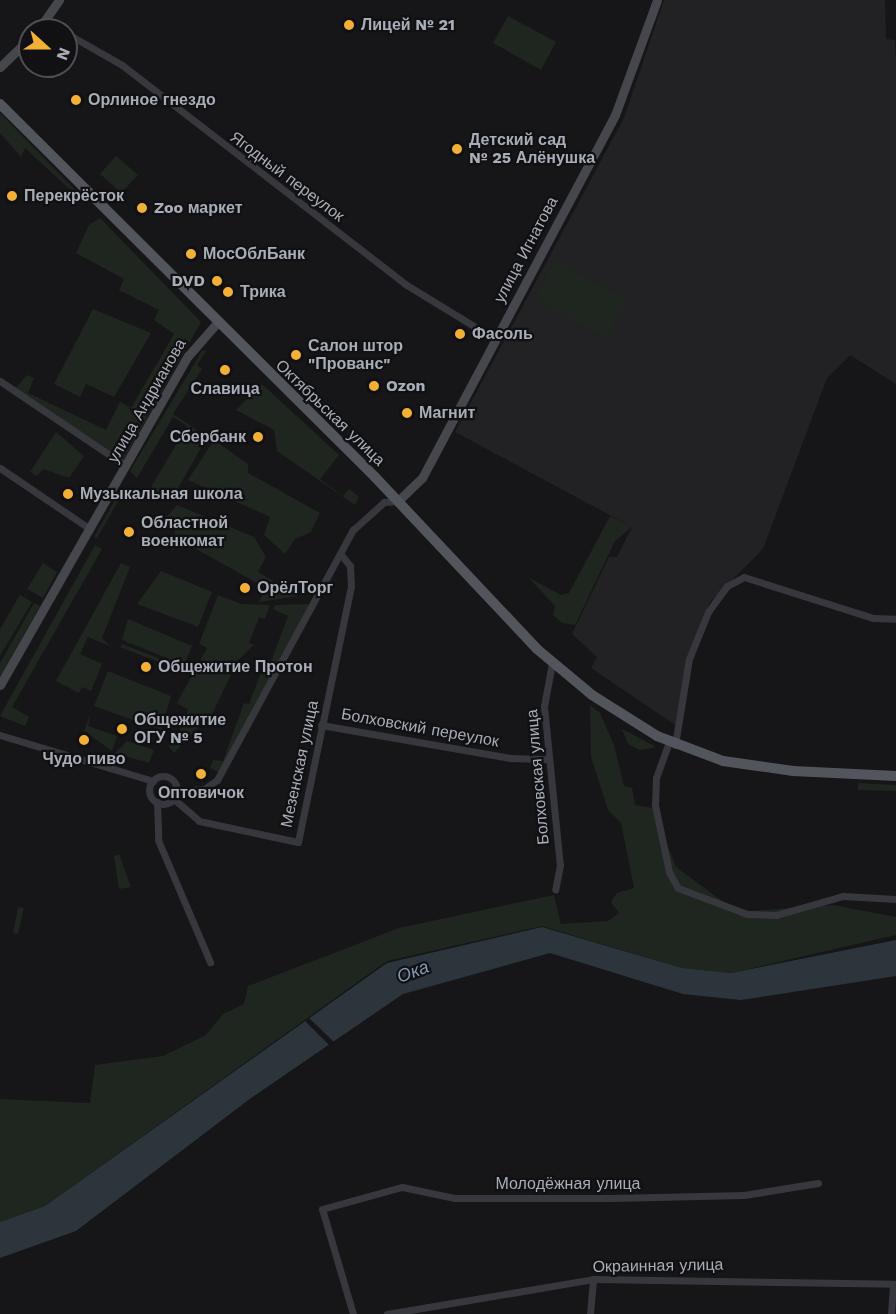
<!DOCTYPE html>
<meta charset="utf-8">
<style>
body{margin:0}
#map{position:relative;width:896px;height:1314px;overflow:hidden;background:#161618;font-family:"Work Sans",sans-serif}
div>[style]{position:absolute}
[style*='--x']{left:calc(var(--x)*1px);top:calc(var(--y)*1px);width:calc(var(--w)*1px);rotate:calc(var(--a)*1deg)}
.built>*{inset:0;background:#222225}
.green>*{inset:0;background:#1e261f}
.water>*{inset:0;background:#2c353c}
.pier>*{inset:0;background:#161618}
.street>*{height:7px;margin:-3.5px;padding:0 3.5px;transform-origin:3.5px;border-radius:3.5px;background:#37383d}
.street>.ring{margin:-3.5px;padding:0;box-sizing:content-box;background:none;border:7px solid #37383d;border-radius:50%}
.secondary>*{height:9px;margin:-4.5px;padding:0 4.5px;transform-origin:4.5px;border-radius:4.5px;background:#45474d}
.primary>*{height:10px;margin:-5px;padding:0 5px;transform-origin:5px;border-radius:5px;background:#53555c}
.dots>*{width:16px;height:16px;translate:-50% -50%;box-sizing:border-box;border:3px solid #111113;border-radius:50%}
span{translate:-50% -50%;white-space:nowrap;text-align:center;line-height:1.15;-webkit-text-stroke:4.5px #111113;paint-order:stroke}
.poi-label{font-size:16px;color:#a8adb8;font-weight:700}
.left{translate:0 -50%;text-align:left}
.right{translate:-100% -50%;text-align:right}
.street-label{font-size:16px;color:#a8adb8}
.water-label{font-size:18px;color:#7f9bb3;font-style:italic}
.north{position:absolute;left:18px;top:18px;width:60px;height:60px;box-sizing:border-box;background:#111113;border:2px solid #4d4f55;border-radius:50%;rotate:111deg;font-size:16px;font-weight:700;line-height:24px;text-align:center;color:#a8adb8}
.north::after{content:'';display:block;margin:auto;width:21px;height:27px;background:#f2b134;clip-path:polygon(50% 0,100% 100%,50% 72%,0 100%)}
</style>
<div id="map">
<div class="built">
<div style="clip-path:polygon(664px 0,885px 0,886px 39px,895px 40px,896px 61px,896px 384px,850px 355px,827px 378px,763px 549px,710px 602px,687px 657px,677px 726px,591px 668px,597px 657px,572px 634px,609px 557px,617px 557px,632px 527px,455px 432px,624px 118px)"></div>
</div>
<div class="green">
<div style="clip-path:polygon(508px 16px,556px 42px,541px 70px,493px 43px)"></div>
<div style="clip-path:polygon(0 113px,81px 196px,79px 198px,25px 148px,21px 157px,0 133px)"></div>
<div style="clip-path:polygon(116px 156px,138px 175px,121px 193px,100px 174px)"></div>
<div style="clip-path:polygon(100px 218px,201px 322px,123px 460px,16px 388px,27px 375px,34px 378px,28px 393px,106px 430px,120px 402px,131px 408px,174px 334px,154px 320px,159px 310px,119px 290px,124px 279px,76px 253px,89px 225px)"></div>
<div style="clip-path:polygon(556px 261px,627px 300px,606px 338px,535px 299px)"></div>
<div style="clip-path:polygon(93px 309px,151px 333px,114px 397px,86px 384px,80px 397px,54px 384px)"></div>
<div style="clip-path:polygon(207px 350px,197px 365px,202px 369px,173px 414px,207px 437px,172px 499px,150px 489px,187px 426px,173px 417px,137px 478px,130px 471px,202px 351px)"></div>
<div style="clip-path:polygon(262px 384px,339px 455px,320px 479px,343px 496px,349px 489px,359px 497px,355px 505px,277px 451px,274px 430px,236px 410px)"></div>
<div style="clip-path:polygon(56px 432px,84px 456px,69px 478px,43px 469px,37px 476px,30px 472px)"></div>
<div style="clip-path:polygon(214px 440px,248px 464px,248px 473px,320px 513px,311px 532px,295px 539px,285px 554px,264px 535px,270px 517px,188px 480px)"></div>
<div style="clip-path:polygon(115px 500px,118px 501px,97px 538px,94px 537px)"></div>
<div style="clip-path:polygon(177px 505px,254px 537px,266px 557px,258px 572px,298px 596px,259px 602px,266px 588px,180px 540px,172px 552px,176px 525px,163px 521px)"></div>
<div style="clip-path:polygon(610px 516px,632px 527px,615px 541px,575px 625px,562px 623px,553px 615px,555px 606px,529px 578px,561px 595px,569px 593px)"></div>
<div style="clip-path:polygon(95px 545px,102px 549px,12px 707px,29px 717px,25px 726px,0 716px)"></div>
<div style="clip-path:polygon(43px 563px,57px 572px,43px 598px,27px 589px)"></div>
<div style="clip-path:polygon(121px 563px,130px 567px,102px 638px,110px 646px,88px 637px,80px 654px,102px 664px,91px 691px,82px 687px,79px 693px,56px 681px)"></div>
<div style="clip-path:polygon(161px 571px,212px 592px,198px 627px,137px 604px)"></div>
<div style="clip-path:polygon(20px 595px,32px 602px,0 656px,0 629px)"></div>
<div style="clip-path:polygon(218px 595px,241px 604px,270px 605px,265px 619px,259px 617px,249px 643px,254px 645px,238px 660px,208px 723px,203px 722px,174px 753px,167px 744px,174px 746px,188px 710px,177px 703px,207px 648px,199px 644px)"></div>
<div style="clip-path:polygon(34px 603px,40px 606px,0 677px,0 663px)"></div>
<div style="clip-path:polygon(311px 604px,219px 772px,210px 768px,213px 760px,223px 761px,244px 703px,249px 704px,265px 662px,270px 664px,288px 616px,273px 609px,275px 605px)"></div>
<div style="clip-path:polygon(128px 619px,192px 646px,184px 665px,122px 640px)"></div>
<div style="clip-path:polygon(122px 644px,181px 667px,180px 670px,120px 647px)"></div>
<div style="clip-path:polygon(108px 671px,171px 696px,161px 730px,94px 706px)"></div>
<div style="clip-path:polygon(590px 705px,600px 713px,614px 745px,624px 786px,632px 788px,635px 805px,653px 808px,676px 867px,737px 912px,833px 905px,896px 917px,896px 935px,731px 973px,682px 968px,542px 926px,387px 961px,45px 1206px,0 1222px,0 1099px,90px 1103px,95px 1065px,163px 1056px,206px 1035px,223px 1014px,244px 1004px,248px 986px,399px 928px,554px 895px,561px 924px,608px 921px,619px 913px,611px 902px,617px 893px,634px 888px,621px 823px,608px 810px,591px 757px)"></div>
<div style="clip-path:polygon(91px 712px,88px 726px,117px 736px,112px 751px,84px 731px)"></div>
<div style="clip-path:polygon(622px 729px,655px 746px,654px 748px,639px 750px,628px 744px)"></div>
<div style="clip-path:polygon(127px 741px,154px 750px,149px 763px,115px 753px)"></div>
<div style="clip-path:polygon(858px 783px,896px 785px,896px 791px,858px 790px)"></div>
<div style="clip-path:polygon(119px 854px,131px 887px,119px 889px,114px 856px)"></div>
<div style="clip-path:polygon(18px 907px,24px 908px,18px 934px,13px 933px)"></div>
</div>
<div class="water">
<div style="clip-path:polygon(542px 927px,682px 968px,731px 973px,896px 940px,896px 976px,741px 1000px,683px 994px,550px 953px,403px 994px,251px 1098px,76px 1231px,0 1258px,0 1222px,45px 1206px,387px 963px)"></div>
</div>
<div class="pier">
<div style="clip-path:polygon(309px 1018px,337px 1045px,332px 1048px,305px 1021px)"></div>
</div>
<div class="street">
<div style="--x:46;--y:22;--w:16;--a:30"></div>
<div style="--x:66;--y:33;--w:64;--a:29.7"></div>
<div style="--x:122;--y:65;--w:358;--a:37.7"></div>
<div style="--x:405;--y:284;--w:105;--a:31.4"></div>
<div style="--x:0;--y:381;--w:152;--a:34"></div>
<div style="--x:0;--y:468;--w:109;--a:34.1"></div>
<div style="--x:552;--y:663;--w:44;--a:100.5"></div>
<div style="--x:544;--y:706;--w:160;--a:84.3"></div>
<div style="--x:560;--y:865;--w:25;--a:101"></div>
<div style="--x:321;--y:725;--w:193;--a:9.9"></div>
<div style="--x:511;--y:758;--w:38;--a:2"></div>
<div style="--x:0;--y:735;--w:160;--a:16.7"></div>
<div style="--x:669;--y:742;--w:38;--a:110"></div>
<div style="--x:656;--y:778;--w:27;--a:92"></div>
<div style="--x:655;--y:805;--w:68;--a:78.2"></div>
<div style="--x:669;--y:872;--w:18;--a:61"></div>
<div style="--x:678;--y:888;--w:74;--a:20.6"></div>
<div style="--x:747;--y:914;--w:29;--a:2"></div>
<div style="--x:776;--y:915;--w:70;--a:-15.8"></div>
<div style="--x:843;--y:896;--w:53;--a:3.2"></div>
<div style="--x:675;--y:745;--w:87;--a:-80.8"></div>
<div style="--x:689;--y:659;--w:51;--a:-68"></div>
<div style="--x:708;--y:612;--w:32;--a:-54"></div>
<div style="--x:727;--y:586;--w:19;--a:-28"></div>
<div style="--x:744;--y:577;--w:135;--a:17.6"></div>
<div style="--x:873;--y:618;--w:23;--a:2"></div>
<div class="ring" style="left:149px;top:776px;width:21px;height:21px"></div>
<div style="--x:177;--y:791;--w:27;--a:-4"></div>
<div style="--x:204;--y:789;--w:16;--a:-35"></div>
<div style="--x:217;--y:780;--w:285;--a:-61.5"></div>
<div style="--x:353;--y:530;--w:42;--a:-42.1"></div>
<div style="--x:384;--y:502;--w:14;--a:-4"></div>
<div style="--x:174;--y:799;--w:33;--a:41"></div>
<div style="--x:199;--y:821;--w:101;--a:12"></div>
<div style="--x:298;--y:842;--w:261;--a:-78.3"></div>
<div style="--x:351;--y:586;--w:20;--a:-93"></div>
<div style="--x:350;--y:566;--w:16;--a:-128"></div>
<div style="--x:157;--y:802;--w:38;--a:88"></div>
<div style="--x:158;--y:840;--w:133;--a:66.9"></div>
<div style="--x:353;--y:1314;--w:109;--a:-106.4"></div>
<div style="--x:322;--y:1209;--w:83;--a:-15.4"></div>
<div style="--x:402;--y:1187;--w:53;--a:11.9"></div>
<div style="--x:454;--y:1198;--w:158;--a:0"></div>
<div style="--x:612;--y:1198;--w:132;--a:-1.3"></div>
<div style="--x:744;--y:1195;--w:75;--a:-9.2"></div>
<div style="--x:387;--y:1314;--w:209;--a:-9.6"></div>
<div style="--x:593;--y:1279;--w:303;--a:0.9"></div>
<div style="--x:590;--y:1314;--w:35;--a:-85"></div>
<div style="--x:891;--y:1314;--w:30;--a:-86"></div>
</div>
<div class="secondary">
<div style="--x:38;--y:30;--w:37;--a:-55"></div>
<div style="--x:0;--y:67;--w:42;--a:-44"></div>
<div style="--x:398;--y:501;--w:33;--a:-44"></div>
<div style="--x:422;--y:478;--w:411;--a:-62"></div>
<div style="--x:615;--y:115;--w:122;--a:-69.9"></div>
<div style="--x:0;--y:685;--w:379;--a:-60.3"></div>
<div style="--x:188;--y:356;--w:43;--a:-48.8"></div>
</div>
<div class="primary">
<div style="--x:0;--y:104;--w:529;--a:44.85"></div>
<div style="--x:375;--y:477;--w:236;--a:46.7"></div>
<div style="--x:537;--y:649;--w:72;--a:39.9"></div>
<div style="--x:592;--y:695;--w:77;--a:32.2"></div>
<div style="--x:657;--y:736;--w:71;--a:20.7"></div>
<div style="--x:723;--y:761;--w:71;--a:8.1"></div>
<div style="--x:793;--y:771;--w:103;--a:2.8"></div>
</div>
<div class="dots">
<div style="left:349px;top:25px;background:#f2b134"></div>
<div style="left:76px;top:100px;background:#f2b134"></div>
<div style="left:457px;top:149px;background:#f2b134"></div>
<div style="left:12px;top:196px;background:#f2b134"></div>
<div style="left:142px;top:208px;background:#f2b134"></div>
<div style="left:191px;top:254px;background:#f2b134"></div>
<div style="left:217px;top:281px;background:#f2b134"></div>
<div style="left:228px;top:292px;background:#f2b134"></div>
<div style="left:460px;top:334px;background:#f2b134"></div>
<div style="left:296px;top:355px;background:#f2b134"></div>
<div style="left:225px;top:370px;background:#f2b134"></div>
<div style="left:374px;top:386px;background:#f2b134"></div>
<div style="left:407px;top:413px;background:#f2b134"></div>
<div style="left:258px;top:437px;background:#f2b134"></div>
<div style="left:68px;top:494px;background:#f2b134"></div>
<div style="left:129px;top:532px;background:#f2b134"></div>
<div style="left:245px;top:588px;background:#f2b134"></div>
<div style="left:146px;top:667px;background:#f2b134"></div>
<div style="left:122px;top:729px;background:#f2b134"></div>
<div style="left:84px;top:740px;background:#f2b134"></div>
<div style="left:201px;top:774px;background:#f2b134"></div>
</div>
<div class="poi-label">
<span class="left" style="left:361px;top:25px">Лицей № 21</span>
<span class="left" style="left:88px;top:100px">Орлиное гнездо</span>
<span class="left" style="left:469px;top:149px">Детский сад<br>№ 25 Алёнушка</span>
<span class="left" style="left:24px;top:196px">Перекрёсток</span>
<span class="left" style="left:154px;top:208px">Zoo маркет</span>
<span class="left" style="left:203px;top:254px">МосОблБанк</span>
<span class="right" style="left:205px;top:281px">DVD</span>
<span class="left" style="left:240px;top:292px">Трика</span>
<span class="left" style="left:472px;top:334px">Фасоль</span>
<span class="left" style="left:308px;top:355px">Салон штор<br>"Прованс"</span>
<span class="left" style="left:386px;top:386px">Ozon</span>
<span style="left:225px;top:389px">Славица</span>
<span class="left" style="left:419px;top:413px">Магнит</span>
<span class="right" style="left:246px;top:437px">Сбербанк</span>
<span class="left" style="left:80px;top:494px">Музыкальная школа</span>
<span class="left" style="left:141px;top:532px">Областной<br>военкомат</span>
<span class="left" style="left:257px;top:588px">ОрёлТорг</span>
<span class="left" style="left:158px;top:667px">Общежитие Протон</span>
<span class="left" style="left:134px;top:729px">Общежитие<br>ОГУ № 5</span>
<span style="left:84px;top:759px">Чудо пиво</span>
<span style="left:201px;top:793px">Оптовичок</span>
</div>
<div class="street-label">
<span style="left:287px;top:177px;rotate:37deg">Ягодный переулок</span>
<span style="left:526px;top:250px;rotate:-62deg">улица Игнатова</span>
<span style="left:147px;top:401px;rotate:-60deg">улица Андрианова</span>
<span style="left:330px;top:413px;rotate:44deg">Октябрьская улица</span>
<span style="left:420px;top:728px;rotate:10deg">Болховский переулок</span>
<span style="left:300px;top:764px;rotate:-78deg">Мезенская улица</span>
<span style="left:538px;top:777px;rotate:-95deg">Болховская улица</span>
<span style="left:568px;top:1184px">Молодёжная улица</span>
<span style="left:658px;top:1266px;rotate:-1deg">Окраинная улица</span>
</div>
<div class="water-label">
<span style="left:413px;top:972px;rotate:-21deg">Ока</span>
</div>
<div class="north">N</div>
</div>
